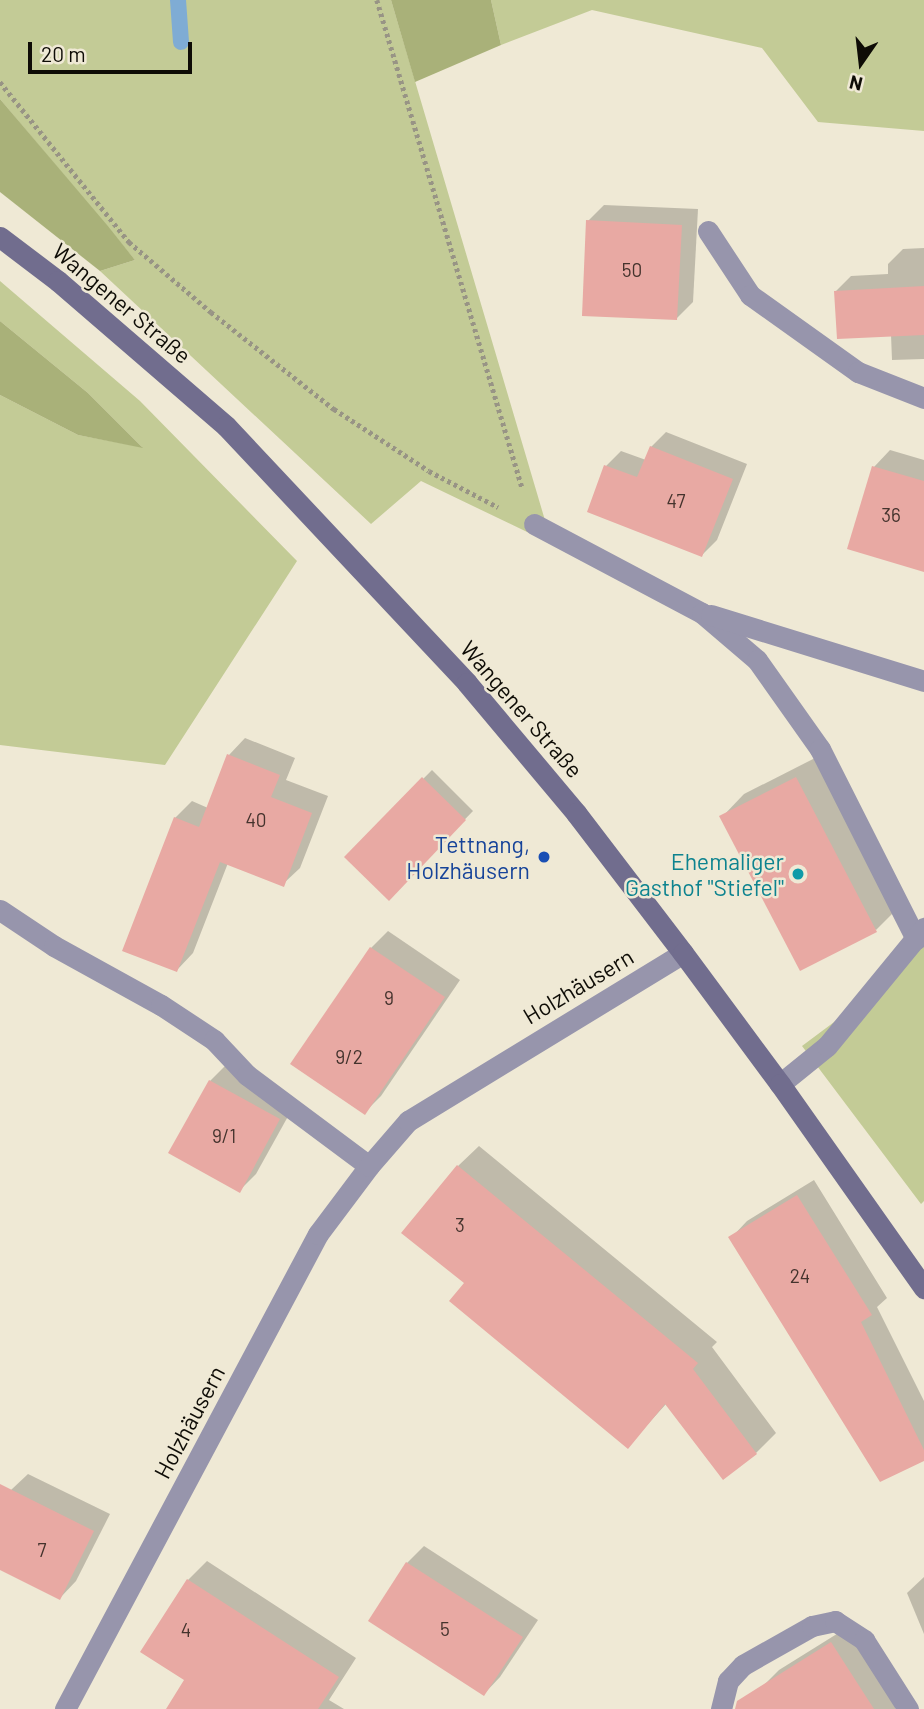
<!DOCTYPE html>
<meta charset="utf-8">
<style>
body{margin:0}
#map{position:relative;width:924px;height:1709px;overflow:hidden;background:#efe9d5;font-family:Barlow,sans-serif}
div>[style]{position:absolute}
[style*='--x']{left:calc(var(--x)*1px);top:calc(var(--y)*1px);width:calc(var(--w)*1px);rotate:calc(var(--a)*1deg)}
.green>*{inset:0;background:#c3cb96}
.forest>*{inset:0;background:#a9b179}
.shadow>*{inset:0;background:#0003}
.stream>*{height:16px;margin:-8px;padding:0 8px;transform-origin:8px;border-radius:8px;background:#7facd4}
.building>*{inset:0;background:#e8a9a3}
.path>*{height:4.5px;margin-top:-2.25px;transform-origin:0;background:repeating-linear-gradient(90deg,#989485 0 3.5px,transparent 0 7px)}
.lane>*{height:21px;margin:-10.5px;padding:0 10.5px;transform-origin:10.5px;border-radius:10.5px;background:#9795ac}
.street>*{height:21px;margin:-10.5px;padding:0 10.5px;transform-origin:10.5px;border-radius:10.5px;background:#9795ac}
.secondary>*{height:21px;margin:-10.5px;padding:0 10.5px;transform-origin:10.5px;border-radius:10.5px;background:#716d8e}
.dots>*{width:19px;height:19px;translate:-50% -50%;box-sizing:border-box;border:4px solid #efe9d5;border-radius:50%}
span{translate:-50% -50%;white-space:nowrap;text-align:center;line-height:1.15;-webkit-text-stroke:5px #efe9d5;paint-order:stroke}
.number-label{font-size:19px;color:#44332d}
.number-label span{-webkit-text-stroke-width:0}
.street-label{font-size:23px;color:#0e0c06}
.transit-label{font-size:23px;color:#164399}
.right{translate:-100% -50%;text-align:right}
.culture-label{font-size:23px;color:#0d838f}
.north{position:absolute;left:826px;top:28px;width:70px;height:70px;-webkit-text-stroke:5px #efe9d5;paint-order:stroke;rotate:194deg;font-size:19px;font-weight:700;line-height:28px;text-align:center;color:#0e0c06}
.north::after{content:'';display:block;margin:auto;width:24px;height:32px;background:#0e0c06;clip-path:polygon(50% 0,100% 100%,50% 72%,0 100%)}
.scale{position:absolute;left:28px;top:42px;width:164px;height:32px;box-sizing:border-box;border:4px solid #0e0c06;border-top:0;padding-left:9px;font-size:21px;line-height:24px;white-space:nowrap;color:#0e0c06;-webkit-text-stroke:5px #efe9d5;paint-order:stroke}
</style>
<div id="map">
<div class="green">
<div style="clip-path:polygon(0 0,391px 0,552px 544px,421px 481px,371px 524px,100px 271px,135px 260px,0 99px)"></div>
<div style="clip-path:polygon(491px 0,924px 0,924px 131px,818px 122px,762px 48px,592px 10px,501px 45px)"></div>
<div style="clip-path:polygon(0 281px,140px 401px,297px 561px,165px 765px,0 745px,0 395px,78px 435px,142px 447px,88px 393px,0 321px)"></div>
<div style="clip-path:polygon(924px 929px,924px 1201px,921px 1204px,802px 1046px,881px 987px)"></div>
</div>
<div class="forest">
<div style="clip-path:polygon(391px 0,491px 0,501px 45px,415px 82px)"></div>
<div style="clip-path:polygon(0 99px,107px 225px,135px 260px,100px 271px,0 192px)"></div>
<div style="clip-path:polygon(0 321px,88px 393px,143px 448px,78px 435px,0 395px)"></div>
</div>
<div class="shadow">
<div style="clip-path:polygon(604px 205px,698px 209px,693px 302px,677px 318px,588px 221px)"></div>
<div style="clip-path:polygon(924px 248px,924px 359px,892px 360px,891px 335px,836px 291px,851px 276px,888px 274px,888px 264px,903px 249px)"></div>
<div style="clip-path:polygon(666px 432px,747px 464px,717px 540px,702px 555px,606px 466px,621px 451px,646px 460px,651px 447px)"></div>
<div style="clip-path:polygon(890px 450px,924px 460px,924px 570px,874px 467px)"></div>
<div style="clip-path:polygon(245px 738px,295px 758px,286px 780px,328px 796px,300px 868px,283px 884px,228px 863px,193px 953px,177px 970px,175px 818px,192px 801px,208px 808px,229px 755px)"></div>
<div style="clip-path:polygon(819px 756px,898px 908px,876px 930px,722px 817px,744px 794px)"></div>
<div style="clip-path:polygon(432px 770px,473px 811px,389px 898px,346px 857px)"></div>
<div style="clip-path:polygon(388px 931px,460px 980px,381px 1096px,365px 1112px,293px 1064px,371px 948px)"></div>
<div style="clip-path:polygon(227px 1064px,296px 1102px,256px 1174px,239px 1191px,171px 1153px,210px 1081px)"></div>
<div style="clip-path:polygon(479px 1146px,717px 1342px,712px 1347px,776px 1433px,756px 1453px,667px 1403px,628px 1446px,466px 1283px,458px 1166px)"></div>
<div style="clip-path:polygon(814px 1180px,887px 1298px,877px 1307px,924px 1401px,924px 1459px,731px 1238px,747px 1221px)"></div>
<div style="clip-path:polygon(28px 1474px,110px 1514px,76px 1581px,60px 1598px,0 1568px,0 1513px,11px 1490px)"></div>
<div style="clip-path:polygon(424px 1546px,538px 1620px,500px 1677px,484px 1694px,371px 1620px,407px 1563px)"></div>
<div style="clip-path:polygon(207px 1561px,356px 1658px,329px 1700px,344px 1709px,168px 1709px,187px 1680px,142px 1651px,188px 1580px)"></div>
<div style="clip-path:polygon(924px 1577px,924px 1634px,907px 1593px)"></div>
<div style="clip-path:polygon(848px 1627px,898px 1706px,895px 1709px,777px 1709px,763px 1686px,779px 1670px)"></div>
</div>
<div class="stream">
<div style="--x:178;--y:0;--w:42;--a:85.9"></div>
</div>
<div class="building">
<div style="clip-path:polygon(586px 220px,682px 225px,677px 320px,582px 316px)"></div>
<div style="clip-path:polygon(924px 286px,924px 335px,837px 339px,834px 291px)"></div>
<div style="clip-path:polygon(650px 446px,733px 479px,702px 557px,587px 512px,604px 465px,637px 477px)"></div>
<div style="clip-path:polygon(872px 466px,924px 481px,924px 572px,847px 549px)"></div>
<div style="clip-path:polygon(227px 754px,280px 775px,271px 797px,312px 813px,284px 887px,220px 862px,177px 972px,122px 951px,174px 817px,199px 827px)"></div>
<div style="clip-path:polygon(422px 777px,466px 820px,389px 901px,344px 857px)"></div>
<div style="clip-path:polygon(796px 777px,877px 932px,800px 971px,719px 816px)"></div>
<div style="clip-path:polygon(370px 947px,445px 997px,365px 1115px,290px 1064px)"></div>
<div style="clip-path:polygon(209px 1080px,280px 1119px,240px 1193px,168px 1153px)"></div>
<div style="clip-path:polygon(457px 1165px,698px 1363px,693px 1369px,757px 1454px,723px 1480px,665px 1404px,628px 1449px,449px 1301px,464px 1283px,401px 1233px)"></div>
<div style="clip-path:polygon(797px 1195px,872px 1315px,861px 1322px,924px 1450px,924px 1461px,880px 1482px,728px 1237px)"></div>
<div style="clip-path:polygon(0 1484px,94px 1531px,60px 1600px,0 1570px)"></div>
<div style="clip-path:polygon(406px 1562px,523px 1637px,484px 1696px,368px 1621px)"></div>
<div style="clip-path:polygon(187px 1579px,339px 1677px,318px 1709px,166px 1709px,184px 1680px,140px 1652px)"></div>
<div style="clip-path:polygon(831px 1642px,874px 1709px,735px 1709px,737px 1701px)"></div>
</div>
<div class="path">
<div style="--x:377;--y:0;--w:508;--a:73.42"></div>
<div style="--x:0;--y:82;--w:206;--a:51.1"></div>
<div style="--x:129;--y:242;--w:108;--a:40.5"></div>
<div style="--x:211;--y:312;--w:157;--a:38.3"></div>
<div style="--x:334;--y:409;--w:113;--a:33.1"></div>
<div style="--x:429;--y:471;--w:78;--a:27.6"></div>
</div>
<div class="lane">
<div style="--x:708;--y:231;--w:77;--a:56.7"></div>
<div style="--x:750;--y:295;--w:133;--a:35.5"></div>
<div style="--x:858;--y:372;--w:71;--a:21.5"></div>
<div style="--x:534;--y:524;--w:190;--a:27.9"></div>
<div style="--x:702;--y:613;--w:72;--a:40.5"></div>
<div style="--x:757;--y:660;--w:109;--a:54.7"></div>
<div style="--x:820;--y:749;--w:213;--a:63.2"></div>
<div style="--x:711;--y:615;--w:223;--a:17.2"></div>
<div style="--x:0;--y:910;--w:65;--a:33.7"></div>
<div style="--x:54;--y:946;--w:122;--a:28.9"></div>
<div style="--x:161;--y:1005;--w:64;--a:33.4"></div>
<div style="--x:214;--y:1040;--w:48;--a:46.7"></div>
<div style="--x:247;--y:1075;--w:152;--a:36.7"></div>
<div style="--x:721;--y:1709;--w:29;--a:-76"></div>
<div style="--x:728;--y:1681;--w:22;--a:-47"></div>
<div style="--x:743;--y:1665;--w:79;--a:-29.5"></div>
<div style="--x:812;--y:1626;--w:24;--a:-12"></div>
<div style="--x:835;--y:1621;--w:35;--a:33"></div>
<div style="--x:864;--y:1640;--w:82;--a:57.5"></div>
</div>
<div class="street">
<div style="--x:780;--y:1084;--w:60;--a:-39"></div>
<div style="--x:827;--y:1046;--w:153;--a:-50.6"></div>
<div style="--x:65;--y:1709;--w:538;--a:-61.96"></div>
<div style="--x:318;--y:1234;--w:85;--a:-53.1"></div>
<div style="--x:369;--y:1166;--w:60;--a:-49.1"></div>
<div style="--x:408;--y:1121;--w:322;--a:-31.4"></div>
</div>
<div class="secondary">
<div style="--x:0;--y:237;--w:73;--a:37.2"></div>
<div style="--x:58;--y:281;--w:222;--a:40.8"></div>
<div style="--x:226;--y:426;--w:352;--a:46.8"></div>
<div style="--x:467;--y:683;--w:170;--a:50"></div>
<div style="--x:576;--y:813;--w:176;--a:52.6"></div>
<div style="--x:683;--y:953;--w:163;--a:53.5"></div>
<div style="--x:780;--y:1084;--w:250;--a:54.8"></div>
</div>
<div class="dots">
<div style="left:544px;top:857px;background:#1a4fb4"></div>
<div style="left:798px;top:874px;background:#0f9aa8"></div>
</div>
<div class="number-label">
<span style="left:632px;top:270px">50</span>
<span style="left:676px;top:501px">47</span>
<span style="left:891px;top:515px">36</span>
<span style="left:256px;top:820px">40</span>
<span style="left:389px;top:998px">9</span>
<span style="left:349px;top:1057px">9/2</span>
<span style="left:224px;top:1136px">9/1</span>
<span style="left:460px;top:1225px">3</span>
<span style="left:800px;top:1276px">24</span>
<span style="left:42px;top:1550px">7</span>
<span style="left:445px;top:1629px">5</span>
<span style="left:186px;top:1630px">4</span>
</div>
<div class="street-label">
<span style="left:122px;top:303px;rotate:40deg">Wangener Straße</span>
<span style="left:522px;top:709px;rotate:49deg">Wangener Straße</span>
<span style="left:578px;top:986px;rotate:-31deg">Holzhäusern</span>
<span style="left:189px;top:1422px;rotate:-62deg">Holzhäusern</span>
</div>
<div class="transit-label">
<span class="right" style="left:530px;top:857px">Tettnang,<br>Holzhäusern</span>
</div>
<div class="culture-label">
<span class="right" style="left:784px;top:874px">Ehemaliger<br>Gasthof "Stiefel"</span>
</div>
<div class="north">N</div>
<div class="scale">20 m</div>
</div>
